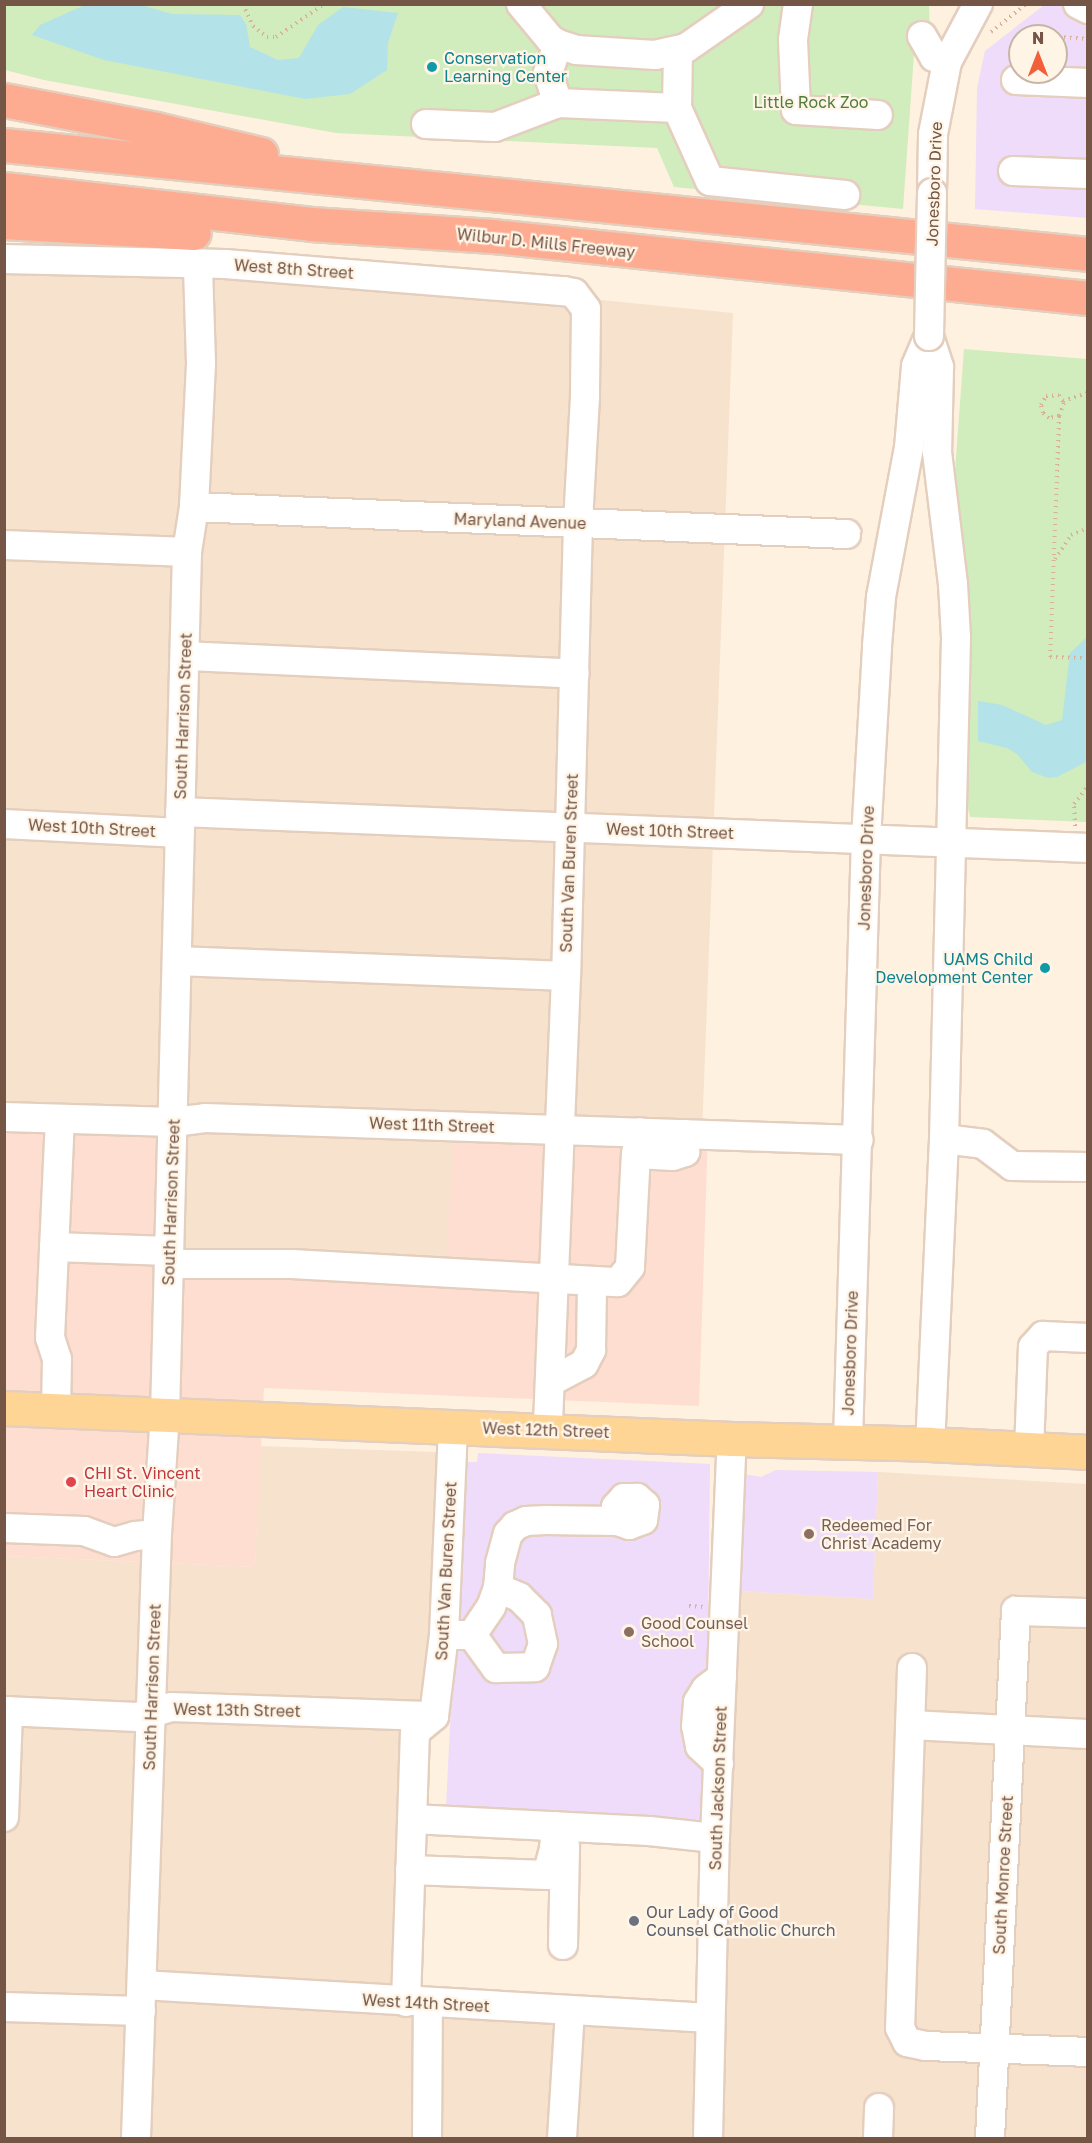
<!DOCTYPE html>
<style>
body{margin:0}
#map{position:relative;width:1092px;height:2143px;overflow:hidden;background:#fef1df;font-family:"Golos Text",sans-serif}
div>[style]{position:absolute}
[style*='--x']{left:calc(var(--x)*1px);top:calc(var(--y)*1px);width:calc(var(--w)*1px);rotate:calc(var(--a)*1deg)}
.residential>*{inset:0;background:#f6e2cd}
.commercial>*{inset:0;background:#ffded2}
.education>*{inset:0;background:#eedcfa}
.green>*{inset:0;background:#d1ecbd}
.water>*{inset:0;background:#b3e2e8}
.path>*{height:4px;margin-top:-2px;transform-origin:0;background:repeating-linear-gradient(90deg,#d9b098 0 1.5px,transparent 0 6px)}
.roads{filter:drop-shadow(2px 0 #e4cebe) drop-shadow(-2px 0 #e4cebe) drop-shadow(0 2px #e4cebe) drop-shadow(0 -2px #e4cebe)}
.minor>*{height:28px;margin:-14px;padding:0 14px;transform-origin:14px;border-radius:14px;background:#fff}
.major>*{height:33px;margin:-16.5px;padding:0 16.5px;transform-origin:16.5px;border-radius:16.5px;background:#ffd595}
.highway>*{height:33px;margin:-16.5px;padding:0 16.5px;transform-origin:16.5px;border-radius:16.5px;background:#fdab91}
.bridges{filter:drop-shadow(2px 0 #e4cebe) drop-shadow(-2px 0 #e4cebe) drop-shadow(0 2px #e4cebe) drop-shadow(0 -2px #e4cebe)}
.minor-bridge>*{height:28px;margin:-14px;padding:0 14px;transform-origin:14px;border-radius:14px;background:#fff}
.dots>*{width:16px;height:16px;translate:-50% -50%;box-sizing:border-box;border:3px solid #fff5e7;border-radius:50%}
span{translate:-50% -50%;white-space:nowrap;text-align:center;line-height:1.15;-webkit-text-stroke:4.5px #fff5e7;paint-order:stroke}
.culture-label{font-size:16px;color:#0d838f}
.left{translate:0 -50%;text-align:left}
.right{translate:-100% -50%;text-align:right}
.park-label{font-size:16px;color:#517c3c}
.street-label{font-size:16px;color:#755545}
.health-label{font-size:16px;color:#be3a42}
.education-label{font-size:16px;color:#785e54}
.worship-label{font-size:16px;color:#5b616d}
.frame{position:absolute;inset:0;border:6px solid #755545;pointer-events:none}
.north{position:absolute;left:1008px;top:24px;width:60px;height:60px;box-sizing:border-box;background:#fff5e7;border:2px solid #c8b5a6;border-radius:50%;rotate:0deg;font-size:16px;font-weight:700;line-height:24px;text-align:center;color:#755545}
.north::after{content:'';display:block;margin:auto;width:21px;height:27px;background:#f15f3b;clip-path:polygon(50% 0,100% 100%,50% 72%,0 100%)}
</style>
<div id="map">
<div class="residential">
<div style="clip-path:polygon(4px 260px,580px 298px,733px 313px,702px 1134px,445px 1273px,169px 1264px,174px 1122px,5px 1112px)"></div>
<div style="clip-path:polygon(260px 1446px,435px 1452px,444px 1462px,425px 1870px,415px 2012px,722px 2027px,741px 1591px,873px 1599px,878px 1472px,1087px 1484px,1087px 2138px,5px 2138px,4px 1556px,255px 1567px)"></div>
</div>
<div class="commercial">
<div style="clip-path:polygon(174px 1122px,169px 1263px,445px 1272px,455px 1126px,708px 1134px,699px 1406px,264px 1388px,255px 1567px,5px 1556px,4px 1134px)"></div>
</div>
<div class="education">
<div style="clip-path:polygon(evenodd,1044px 5px,1087px 5px,1087px 218px,975px 209px,977px 88px,985px 51px,1044px 5px,1020px 36px,1056px 36px,1056px 72px,1020px 72px,1020px 36px)"></div>
<div style="clip-path:polygon(478px 1453px,710px 1464px,706px 1820px,446px 1807px,463px 1462px,477px 1462px)"></div>
<div style="clip-path:polygon(776px 1470px,878px 1472px,873px 1599px,741px 1591px,744px 1474px,761px 1477px)"></div>
</div>
<div class="green">
<div style="clip-path:polygon(5px 5px,929px 5px,930px 32px,915px 40px,903px 209px,674px 187px,657px 148px,336px 133px,44px 80px,5px 70px)"></div>
<div style="clip-path:polygon(964px 349px,1087px 359px,1087px 822px,970px 817px,966px 800px,968px 575px,955px 471px)"></div>
</div>
<div class="water">
<div style="clip-path:polygon(85px 5px,141px 5px,172px 14px,240px 15px,246px 24px,250px 47px,278px 60px,299px 58px,318px 25px,343px 7px,398px 13px,388px 43px,387px 70px,350px 94px,305px 99px,104px 60px,32px 35px,40px 25px)"></div>
<div style="clip-path:polygon(1087px 637px,1088px 759px,1084px 763px,1057px 777px,1048px 778px,1032px 772px,1017px 754px,1007px 748px,978px 741px,978px 701px,1002px 705px,1046px 725px,1062px 720px,1070px 653px)"></div>
</div>
<div class="path">
<div style="--x:196;--y:4;--w:11;--a:0"></div>
<div style="--x:243;--y:4;--w:24;--a:66"></div>
<div style="--x:253;--y:26;--w:18;--a:38"></div>
<div style="--x:267;--y:37;--w:9;--a:0"></div>
<div style="--x:276;--y:37;--w:58;--a:-34.5"></div>
<div style="--x:403;--y:4;--w:2;--a:0"></div>
<div style="--x:991;--y:32;--w:45;--a:-38.7"></div>
<div style="--x:1058;--y:37;--w:30;--a:4"></div>
<div style="--x:1063;--y:401;--w:26;--a:-18"></div>
<div style="--x:1059;--y:416;--w:10;--a:169"></div>
<div style="--x:1049;--y:418;--w:8;--a:-140"></div>
<div style="--x:1043;--y:413;--w:8;--a:-104"></div>
<div style="--x:1041;--y:405;--w:10;--a:-61"></div>
<div style="--x:1046;--y:396;--w:13;--a:-4"></div>
<div style="--x:1059;--y:395;--w:9;--a:58"></div>
<div style="--x:1064;--y:403;--w:14;--a:111"></div>
<div style="--x:1059;--y:416;--w:241;--a:92.1"></div>
<div style="--x:1050;--y:657;--w:38;--a:2"></div>
<div style="--x:1055;--y:559;--w:29;--a:-56"></div>
<div style="--x:1071;--y:535;--w:18;--a:-22"></div>
<div style="--x:1075;--y:826;--w:22;--a:-93"></div>
<div style="--x:1074;--y:804;--w:23;--a:-52"></div>
<div style="--x:689;--y:1606;--w:14;--a:4"></div>
</div>
<div class="roads">
<div class="minor">
<div style="--x:521;--y:4;--w:45;--a:50.4"></div>
<div style="--x:550;--y:39;--w:9;--a:32"></div>
<div style="--x:558;--y:44;--w:19;--a:18"></div>
<div style="--x:576;--y:50;--w:79;--a:3.6"></div>
<div style="--x:655;--y:55;--w:32;--a:-13"></div>
<div style="--x:686;--y:48;--w:77;--a:-34.9"></div>
<div style="--x:798;--y:4;--w:36;--a:98"></div>
<div style="--x:793;--y:40;--w:70;--a:87.5"></div>
<div style="--x:796;--y:110;--w:82;--a:3.5"></div>
<div style="--x:1078;--y:4;--w:11;--a:27"></div>
<div style="--x:922;--y:36;--w:24;--a:60"></div>
<div style="--x:934;--y:57;--w:14;--a:21"></div>
<div style="--x:558;--y:44;--w:31;--a:109"></div>
<div style="--x:548;--y:73;--w:32;--a:72"></div>
<div style="--x:558;--y:103;--w:119;--a:2.4"></div>
<div style="--x:677;--y:108;--w:56;--a:-89"></div>
<div style="--x:1016;--y:80;--w:72;--a:2.4"></div>
<div style="--x:677;--y:108;--w:80;--a:65.7"></div>
<div style="--x:710;--y:181;--w:136;--a:5.9"></div>
<div style="--x:426;--y:124;--w:69;--a:2.5"></div>
<div style="--x:495;--y:127;--w:67;--a:-20.9"></div>
<div style="--x:1013;--y:171;--w:75;--a:2.3"></div>
<div style="--x:932;--y:193;--w:59;--a:-89"></div>
<div style="--x:933;--y:134;--w:73;--a:-79"></div>
<div style="--x:947;--y:62;--w:66;--a:-61.9"></div>
<div style="--x:4;--y:259;--w:221;--a:1.3"></div>
<div style="--x:225;--y:264;--w:340;--a:4.6"></div>
<div style="--x:564;--y:291;--w:10;--a:11"></div>
<div style="--x:574;--y:293;--w:20;--a:53"></div>
<div style="--x:586;--y:309;--w:88;--a:90.7"></div>
<div style="--x:585;--y:397;--w:126;--a:93.2"></div>
<div style="--x:578;--y:523;--w:453;--a:91.5"></div>
<div style="--x:566;--y:976;--w:453;--a:92.3"></div>
<div style="--x:929;--y:336;--w:33;--a:72"></div>
<div style="--x:939;--y:367;--w:85;--a:91.3"></div>
<div style="--x:937;--y:452;--w:133;--a:83.1"></div>
<div style="--x:953;--y:584;--w:54;--a:86.8"></div>
<div style="--x:956;--y:638;--w:501;--a:91.37"></div>
<div style="--x:944;--y:1139;--w:305;--a:92.6"></div>
<div style="--x:194;--y:507;--w:653;--a:2.37"></div>
<div style="--x:4;--y:545;--w:183;--a:2.2"></div>
<div style="--x:186;--y:656;--w:389;--a:2.6"></div>
<div style="--x:180;--y:812;--w:909;--a:2.27"></div>
<div style="--x:4;--y:824;--w:176;--a:2.9"></div>
<div style="--x:177;--y:961;--w:389;--a:2.2"></div>
<div style="--x:4;--y:1117;--w:170;--a:1.7"></div>
<div style="--x:174;--y:1122;--w:31;--a:-7"></div>
<div style="--x:205;--y:1118;--w:654;--a:1.93"></div>
<div style="--x:944;--y:1139;--w:39;--a:7"></div>
<div style="--x:983;--y:1144;--w:36;--a:37"></div>
<div style="--x:1012;--y:1166;--w:76;--a:0.8"></div>
<div style="--x:636;--y:1154;--w:37;--a:3"></div>
<div style="--x:673;--y:1156;--w:13;--a:-18"></div>
<div style="--x:685;--y:1152;--w:18;--a:-90"></div>
<div style="--x:54;--y:1247;--w:115;--a:2"></div>
<div style="--x:169;--y:1264;--w:123;--a:0"></div>
<div style="--x:292;--y:1264;--w:326;--a:3.2"></div>
<div style="--x:618;--y:1282;--w:19;--a:-51"></div>
<div style="--x:630;--y:1267;--w:113;--a:-87"></div>
<div style="--x:636;--y:1154;--w:22;--a:-80"></div>
<div style="--x:550;--y:1382;--w:38;--a:-28"></div>
<div style="--x:584;--y:1364;--w:16;--a:-63"></div>
<div style="--x:591;--y:1350;--w:67;--a:-89.1"></div>
<div style="--x:56;--y:1411;--w:52;--a:-88.9"></div>
<div style="--x:57;--y:1359;--w:22;--a:-108"></div>
<div style="--x:50;--y:1338;--w:219;--a:-87.4"></div>
<div style="--x:848;--y:1441;--w:602;--a:-88.29"></div>
<div style="--x:866;--y:839;--w:193;--a:-86.7"></div>
<div style="--x:877;--y:646;--w:49;--a:-85.3"></div>
<div style="--x:881;--y:597;--w:152;--a:-79.4"></div>
<div style="--x:909;--y:448;--w:82;--a:-85.1"></div>
<div style="--x:916;--y:366;--w:33;--a:-67"></div>
<div style="--x:1029;--y:1450;--w:103;--a:-87.8"></div>
<div style="--x:1033;--y:1347;--w:15;--a:-48"></div>
<div style="--x:1043;--y:1336;--w:45;--a:2.5"></div>
<div style="--x:4;--y:1528;--w:80;--a:2.1"></div>
<div style="--x:84;--y:1531;--w:32;--a:20"></div>
<div style="--x:114;--y:1542;--w:22;--a:-16"></div>
<div style="--x:135;--y:1536;--w:22;--a:-5"></div>
<div style="--x:455;--y:1635;--w:17;--a:0"></div>
<div style="--x:472;--y:1635;--w:41;--a:54"></div>
<div style="--x:496;--y:1668;--w:39;--a:-1"></div>
<div style="--x:535;--y:1667;--w:24;--a:-71"></div>
<div style="--x:543;--y:1644;--w:30;--a:-102"></div>
<div style="--x:537;--y:1615;--w:25;--a:-135"></div>
<div style="--x:519;--y:1597;--w:23;--a:-157"></div>
<div style="--x:472;--y:1635;--w:34;--a:-56"></div>
<div style="--x:491;--y:1607;--w:20;--a:-70"></div>
<div style="--x:498;--y:1588;--w:25;--a:-85"></div>
<div style="--x:500;--y:1563;--w:30;--a:-75"></div>
<div style="--x:508;--y:1534;--w:11;--a:-49"></div>
<div style="--x:515;--y:1526;--w:12;--a:-24"></div>
<div style="--x:526;--y:1521;--w:20;--a:-3"></div>
<div style="--x:546;--y:1520;--w:71;--a:0.8"></div>
<div style="--x:617;--y:1521;--w:13;--a:18"></div>
<div style="--x:629;--y:1525;--w:15;--a:-20"></div>
<div style="--x:643;--y:1520;--w:15;--a:-82"></div>
<div style="--x:645;--y:1505;--w:11;--a:-139"></div>
<div style="--x:637;--y:1498;--w:13;--a:180"></div>
<div style="--x:624;--y:1498;--w:12;--a:132"></div>
<div style="--x:616;--y:1507;--w:14;--a:86"></div>
<div style="--x:912;--y:1668;--w:360;--a:91.9"></div>
<div style="--x:900;--y:2028;--w:16;--a:63"></div>
<div style="--x:907;--y:2042;--w:19;--a:12"></div>
<div style="--x:926;--y:2046;--w:162;--a:2.1"></div>
<div style="--x:4;--y:1711;--w:133;--a:2.6"></div>
<div style="--x:137;--y:1717;--w:35;--a:-16"></div>
<div style="--x:171;--y:1707;--w:263;--a:2"></div>
<div style="--x:434;--y:1716;--w:83;--a:-83"></div>
<div style="--x:444;--y:1634;--w:208;--a:-87.5"></div>
<div style="--x:910;--y:1725;--w:178;--a:2.9"></div>
<div style="--x:719;--y:1764;--w:26;--a:-137"></div>
<div style="--x:700;--y:1746;--w:20;--a:-101"></div>
<div style="--x:696;--y:1726;--w:24;--a:-85"></div>
<div style="--x:698;--y:1702;--w:15;--a:-58"></div>
<div style="--x:706;--y:1689;--w:20;--a:-37"></div>
<div style="--x:4;--y:1817;--w:106;--a:-87.8"></div>
<div style="--x:412;--y:1819;--w:237;--a:2.9"></div>
<div style="--x:649;--y:1831;--w:66;--a:6.1"></div>
<div style="--x:410;--y:1870;--w:137;--a:2.1"></div>
<div style="--x:547;--y:1875;--w:27;--a:-75"></div>
<div style="--x:554;--y:1849;--w:23;--a:-85"></div>
<div style="--x:563;--y:1945;--w:99;--a:-88.8"></div>
<div style="--x:142;--y:1985;--w:569;--a:3.33"></div>
<div style="--x:406;--y:2002;--w:270;--a:-88.1"></div>
<div style="--x:415;--y:1732;--w:25;--a:-40"></div>
<div style="--x:4;--y:2007;--w:137;--a:1.7"></div>
<div style="--x:136;--y:2138;--w:604;--a:-88.01"></div>
<div style="--x:157;--y:1534;--w:119;--a:-86.2"></div>
<div style="--x:165;--y:1415;--w:863;--a:-88.54"></div>
<div style="--x:187;--y:552;--w:46;--a:-81.2"></div>
<div style="--x:194;--y:507;--w:144;--a:-87.2"></div>
<div style="--x:201;--y:363;--w:98;--a:-91.8"></div>
<div style="--x:427;--y:2138;--w:135;--a:-89.6"></div>
<div style="--x:562;--y:2138;--w:127;--a:-86.4"></div>
<div style="--x:708;--y:2138;--w:300;--a:-88.7"></div>
<div style="--x:715;--y:1838;--w:399;--a:-87.6"></div>
<div style="--x:878;--y:2138;--w:30;--a:-88"></div>
<div style="--x:990;--y:2138;--w:528;--a:-87.18"></div>
<div style="--x:1016;--y:1611;--w:72;--a:1.6"></div>
</div>
<div class="major">
<div style="--x:4;--y:1408;--w:729;--a:2.44"></div>
<div style="--x:732;--y:1439;--w:198;--a:1.4"></div>
<div style="--x:930;--y:1444;--w:158;--a:2.9"></div>
</div>
<div class="highway">
<div style="--x:4;--y:100;--w:155;--a:10.8"></div>
<div style="--x:156;--y:129;--w:108;--a:13.4"></div>
<div style="--x:4;--y:145;--w:1089;--a:5.74"></div>
<div style="--x:4;--y:189;--w:309;--a:6.5"></div>
<div style="--x:311;--y:224;--w:182;--a:3.8"></div>
<div style="--x:493;--y:236;--w:598;--a:5.95"></div>
<div style="--x:4;--y:222;--w:190;--a:3.3"></div>
</div>
</div>
<div class="bridges">
<div class="minor-bridge">
<div style="--x:929;--y:336;--w:143;--a:-88.8"></div>
</div>
</div>
<div class="dots">
<div style="left:432px;top:67px;background:#0f9aa8"></div>
<div style="left:1045px;top:968px;background:#0f9aa8"></div>
<div style="left:71px;top:1482px;background:#e0444e"></div>
<div style="left:809px;top:1534px;background:#8d6e63"></div>
<div style="left:629px;top:1632px;background:#8d6e63"></div>
<div style="left:634px;top:1921px;background:#6b7280"></div>
</div>
<div class="culture-label">
<span class="left" style="left:444px;top:67px">Conservation<br>Learning Center</span>
<span class="right" style="left:1033px;top:968px">UAMS Child<br>Development Center</span>
</div>
<div class="park-label">
<span style="left:811px;top:102px">Little Rock Zoo</span>
</div>
<div class="street-label">
<span style="left:934px;top:184px;rotate:-88deg">Jonesboro Drive</span>
<span style="left:546px;top:243px;rotate:6deg">Wilbur D. Mills Freeway</span>
<span style="left:294px;top:269px;rotate:4deg">West 8th Street</span>
<span style="left:520px;top:521px;rotate:2deg">Maryland Avenue</span>
<span style="left:183px;top:716px;rotate:-88deg">South Harrison Street</span>
<span style="left:92px;top:828px;rotate:3deg">West 10th Street</span>
<span style="left:670px;top:831px;rotate:2deg">West 10th Street</span>
<span style="left:569px;top:863px;rotate:-88deg">South Van Buren Street</span>
<span style="left:866px;top:868px;rotate:-88deg">Jonesboro Drive</span>
<span style="left:432px;top:1125px;rotate:2deg">West 11th Street</span>
<span style="left:171px;top:1202px;rotate:-88deg">South Harrison Street</span>
<span style="left:850px;top:1353px;rotate:-88deg">Jonesboro Drive</span>
<span style="left:546px;top:1430px;rotate:2deg">West 12th Street</span>
<span style="left:446px;top:1571px;rotate:-87deg">South Van Buren Street</span>
<span style="left:152px;top:1687px;rotate:-88deg">South Harrison Street</span>
<span style="left:237px;top:1710px;rotate:1deg">West 13th Street</span>
<span style="left:718px;top:1788px;rotate:-88deg">South Jackson Street</span>
<span style="left:1003px;top:1875px;rotate:-87deg">South Monroe Street</span>
<span style="left:426px;top:2003px;rotate:3deg">West 14th Street</span>
</div>
<div class="health-label">
<span class="left" style="left:84px;top:1482px">CHI St. Vincent<br>Heart Clinic</span>
</div>
<div class="education-label">
<span class="left" style="left:821px;top:1534px">Redeemed For<br>Christ Academy</span>
<span class="left" style="left:641px;top:1632px">Good Counsel<br>School</span>
</div>
<div class="worship-label">
<span class="left" style="left:646px;top:1921px">Our Lady of Good<br>Counsel Catholic Church</span>
</div>
<div class="frame"></div>
<div class="north">N</div>
</div>
